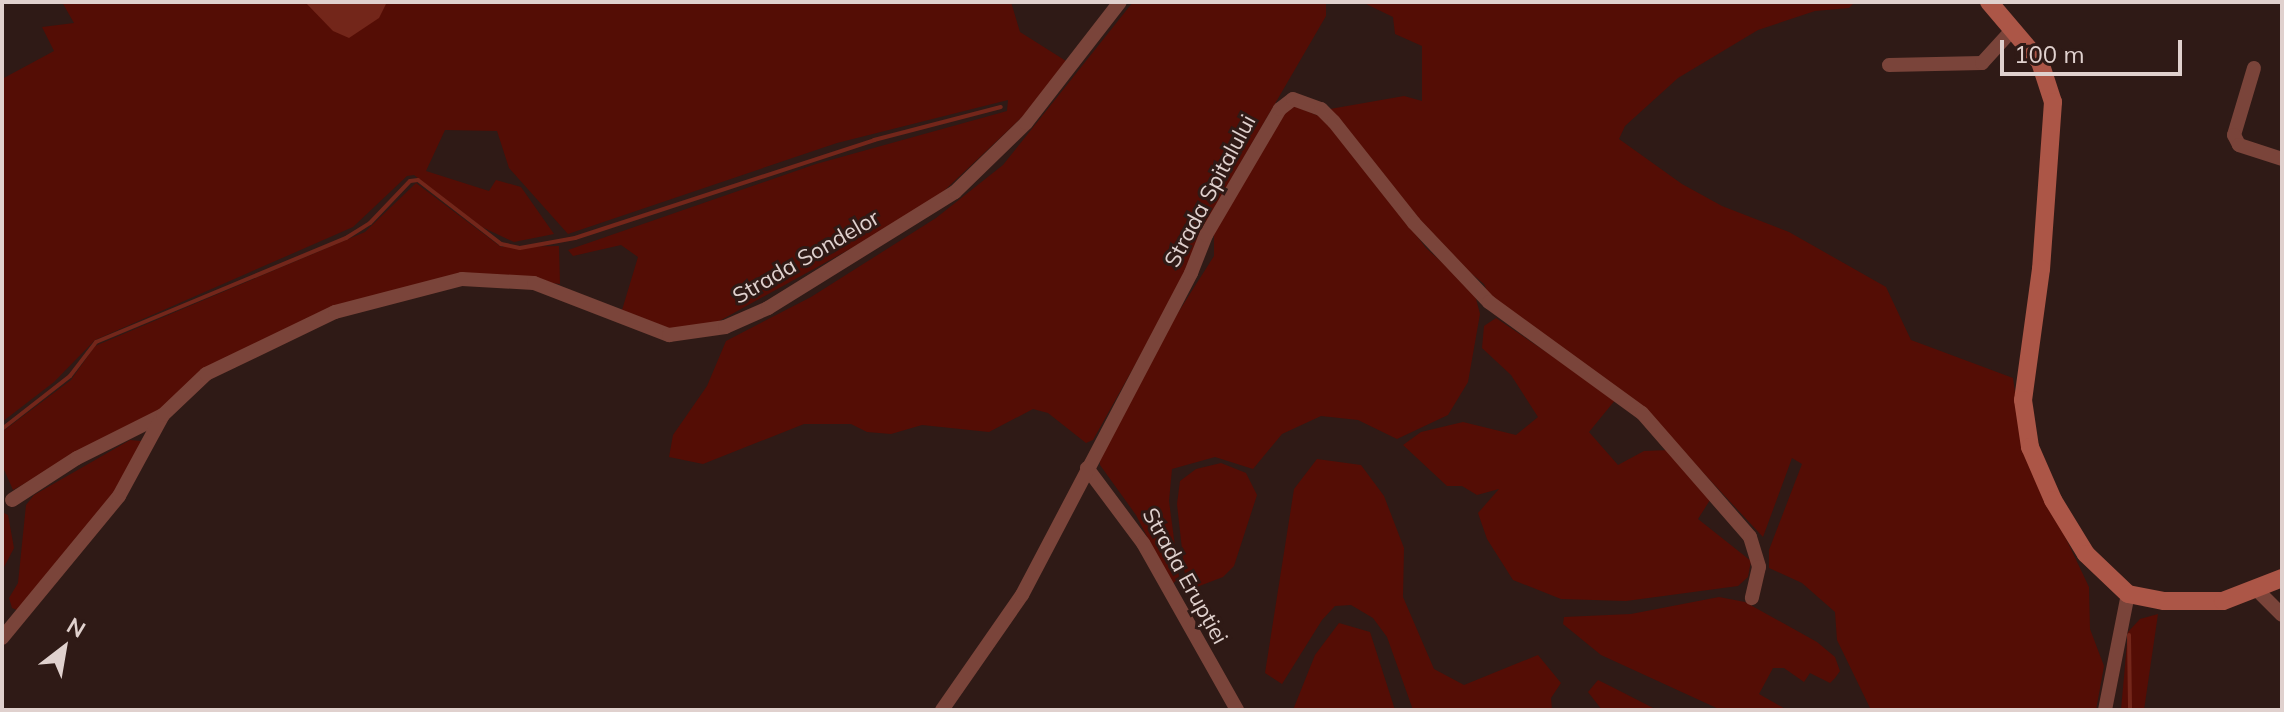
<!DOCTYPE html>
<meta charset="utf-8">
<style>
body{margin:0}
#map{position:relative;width:2284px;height:712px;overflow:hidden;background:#2f1a16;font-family:Mulish,sans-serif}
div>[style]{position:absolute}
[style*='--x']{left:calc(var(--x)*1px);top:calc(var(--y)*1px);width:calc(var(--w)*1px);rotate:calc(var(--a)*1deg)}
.green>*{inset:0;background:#540d05}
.water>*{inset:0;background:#73261a}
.stream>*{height:4px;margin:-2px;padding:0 2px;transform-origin:2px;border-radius:2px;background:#73261a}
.minor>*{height:14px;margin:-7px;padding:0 7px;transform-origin:7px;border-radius:7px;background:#7a443a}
.secondary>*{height:18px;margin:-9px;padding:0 9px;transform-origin:9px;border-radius:9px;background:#ac5647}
span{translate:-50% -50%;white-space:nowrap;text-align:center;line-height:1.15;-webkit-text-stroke:6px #2f1a16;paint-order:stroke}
.street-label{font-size:22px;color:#e0d1ce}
.frame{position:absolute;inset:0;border:4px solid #e0d1ce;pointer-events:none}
.north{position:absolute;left:24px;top:608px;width:80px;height:80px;-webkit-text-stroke:6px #2f1a16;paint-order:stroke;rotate:31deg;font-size:22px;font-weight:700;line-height:32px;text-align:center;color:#e0d1ce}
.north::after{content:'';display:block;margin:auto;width:28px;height:36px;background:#e0d1ce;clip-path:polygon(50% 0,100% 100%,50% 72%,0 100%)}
.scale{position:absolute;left:2000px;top:40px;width:182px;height:36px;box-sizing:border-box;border:4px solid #e0d1ce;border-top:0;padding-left:10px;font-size:24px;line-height:28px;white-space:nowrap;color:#e0d1ce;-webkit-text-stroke:6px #2f1a16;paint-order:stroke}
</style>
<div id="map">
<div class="green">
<div style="clip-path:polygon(62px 2px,1011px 2px,1020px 32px,1066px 61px,1038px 102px,928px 206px,712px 325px,671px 329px,622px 310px,638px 257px,621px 245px,573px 256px,568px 250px,816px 164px,1007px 111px,1008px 100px,837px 143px,568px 234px,509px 168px,497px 131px,445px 130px,426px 171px,489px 191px,496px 180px,521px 187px,554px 234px,514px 242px,482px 227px,414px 175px,407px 176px,353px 227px,95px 340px,54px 382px,2px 422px,2px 79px,54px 51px,42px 27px,74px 23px)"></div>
<div style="clip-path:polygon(1133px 2px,1326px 2px,1326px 16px,1223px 193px,1187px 272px,1093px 440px,1086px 443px,1048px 413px,1033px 409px,989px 432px,922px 425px,891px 434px,867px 432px,851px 424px,804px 424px,703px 464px,669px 457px,673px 435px,707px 386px,726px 341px,811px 297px,936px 218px,1003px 165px)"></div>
<div style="clip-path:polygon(1362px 2px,1855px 2px,1849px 8px,1815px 11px,1758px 30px,1678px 78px,1625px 126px,1619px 139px,1682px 184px,1722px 206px,1789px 232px,1886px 287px,1911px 340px,2013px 378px,2023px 448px,2089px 587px,2090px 629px,2104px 666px,2096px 710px,1871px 710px,1837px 640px,1835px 612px,1802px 583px,1769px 568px,1769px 550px,1802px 464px,1792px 458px,1763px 537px,1642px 407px,1490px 298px,1484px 284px,1440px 248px,1330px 109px,1404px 96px,1422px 101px,1422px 46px,1395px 34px,1393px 17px)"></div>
<div style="clip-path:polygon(1294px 106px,1329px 120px,1426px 248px,1474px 291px,1480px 314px,1468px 382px,1448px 415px,1397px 439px,1358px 420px,1321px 416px,1282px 434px,1253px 469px,1215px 457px,1172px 469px,1169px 501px,1179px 577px,1172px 585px,1136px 515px,1100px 465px,1100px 454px,1160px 341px,1214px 256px,1214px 233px,1279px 117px)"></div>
<div style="clip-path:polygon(416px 183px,501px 247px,559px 246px,560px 284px,466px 273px,339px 308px,226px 358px,168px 405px,13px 490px,2px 465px,2px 432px,71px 380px,95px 346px,365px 232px)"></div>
<div style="clip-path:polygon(1496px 318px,1616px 399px,1589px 432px,1618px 465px,1644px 451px,1668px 450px,1710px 500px,1698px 519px,1751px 561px,1748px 577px,1738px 586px,1626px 601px,1561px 599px,1513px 580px,1487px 539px,1478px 513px,1499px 489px,1477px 495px,1462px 486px,1447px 486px,1403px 445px,1421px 432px,1463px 422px,1516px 435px,1538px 417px,1511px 375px,1482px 348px,1484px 326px)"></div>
<div style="clip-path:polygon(130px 440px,141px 441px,142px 448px,117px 493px,17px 610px,12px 608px,9px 598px,18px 583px,26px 505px,34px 495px)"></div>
<div style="clip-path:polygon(1317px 459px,1361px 465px,1384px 496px,1404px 548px,1403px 597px,1434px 669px,1464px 685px,1538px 655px,1561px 683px,1551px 698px,1552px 710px,1413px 710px,1387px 637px,1373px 618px,1351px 605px,1335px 606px,1322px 620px,1282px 684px,1265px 673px,1294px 489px)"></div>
<div style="clip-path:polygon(1221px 463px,1246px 473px,1257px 495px,1234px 566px,1223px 577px,1194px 588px,1186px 585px,1177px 504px,1180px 481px,1196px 469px)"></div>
<div style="clip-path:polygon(2px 512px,8px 515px,14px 548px,2px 571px)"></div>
<div style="clip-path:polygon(1719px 597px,1745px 602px,1817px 642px,1835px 657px,1840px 671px,1835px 678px,1830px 683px,1810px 673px,1804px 682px,1784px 668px,1773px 668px,1759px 694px,1787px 710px,1721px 710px,1601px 655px,1563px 624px,1564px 617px,1631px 614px)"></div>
<div style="clip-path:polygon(2158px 614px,2144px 710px,2121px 710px,2128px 632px,2140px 619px)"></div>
<div style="clip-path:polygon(1339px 623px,1370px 632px,1395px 710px,1293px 710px,1315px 655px)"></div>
<div style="clip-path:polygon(1598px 680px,1616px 689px,1657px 710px,1602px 710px,1588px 692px)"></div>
</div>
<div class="water">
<div style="clip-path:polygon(305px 2px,387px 2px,379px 18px,349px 38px,333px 31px)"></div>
</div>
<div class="stream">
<div style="--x:2;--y:429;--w:86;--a:-37.9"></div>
<div style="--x:70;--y:376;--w:43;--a:-52.6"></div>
<div style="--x:96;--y:342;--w:271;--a:-22.6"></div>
<div style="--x:346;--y:238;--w:28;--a:-32"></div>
<div style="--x:370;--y:223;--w:58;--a:-46.4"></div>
<div style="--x:410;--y:181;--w:8;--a:-7"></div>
<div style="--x:418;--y:180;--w:105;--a:37.6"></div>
<div style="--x:501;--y:244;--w:19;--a:12"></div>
<div style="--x:520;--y:248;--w:56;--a:-10.3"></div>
<div style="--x:575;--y:238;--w:315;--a:-18.1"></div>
<div style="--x:874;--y:140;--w:131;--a:-14.6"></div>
<div style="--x:2129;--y:635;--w:75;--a:89.2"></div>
</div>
<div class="minor">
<div style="--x:1889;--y:65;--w:93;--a:-1.2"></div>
<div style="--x:1982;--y:63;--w:46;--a:-47.6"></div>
<div style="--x:2254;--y:68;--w:70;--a:106.6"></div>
<div style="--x:2234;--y:135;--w:11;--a:63"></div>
<div style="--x:2239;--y:145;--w:45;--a:18"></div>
<div style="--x:1087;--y:468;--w:94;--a:53.3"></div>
<div style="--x:1143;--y:543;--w:192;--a:60.6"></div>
<div style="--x:12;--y:500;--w:77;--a:-32.9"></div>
<div style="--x:77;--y:458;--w:96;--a:-26.6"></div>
<div style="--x:2257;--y:590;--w:35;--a:45"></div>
<div style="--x:2;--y:638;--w:184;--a:-50.5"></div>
<div style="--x:119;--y:496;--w:92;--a:-61.5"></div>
<div style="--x:163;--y:415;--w:59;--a:-43.6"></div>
<div style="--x:206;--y:374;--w:143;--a:-25.7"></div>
<div style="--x:335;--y:312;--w:131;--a:-14.6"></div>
<div style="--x:462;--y:279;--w:72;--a:3.2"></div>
<div style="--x:534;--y:283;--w:145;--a:21.1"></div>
<div style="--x:669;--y:335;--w:57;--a:-8.1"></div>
<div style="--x:725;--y:327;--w:47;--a:-23.8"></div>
<div style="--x:768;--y:308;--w:220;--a:-31.8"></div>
<div style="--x:955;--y:192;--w:99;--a:-44.2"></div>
<div style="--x:1026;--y:123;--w:153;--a:-52.2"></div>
<div style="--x:942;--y:710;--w:140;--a:-55.2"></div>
<div style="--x:1022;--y:595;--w:364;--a:-62.3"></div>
<div style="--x:1191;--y:273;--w:41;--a:-68.5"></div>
<div style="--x:1206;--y:235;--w:146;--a:-59.6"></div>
<div style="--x:1280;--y:109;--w:16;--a:-38"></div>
<div style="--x:1293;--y:99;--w:30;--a:20"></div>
<div style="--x:1321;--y:109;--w:18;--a:45"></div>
<div style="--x:1334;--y:122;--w:129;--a:51.6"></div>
<div style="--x:1414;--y:223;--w:109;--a:46.5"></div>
<div style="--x:1489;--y:302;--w:189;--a:36"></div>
<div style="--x:1642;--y:413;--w:164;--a:48.9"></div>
<div style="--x:1750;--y:537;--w:31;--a:73"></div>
<div style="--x:1759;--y:567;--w:32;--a:103"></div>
<div style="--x:2105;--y:710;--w:118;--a:-78.8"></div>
</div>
<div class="secondary">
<div style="--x:1989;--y:2;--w:79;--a:49.6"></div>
<div style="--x:2040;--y:62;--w:42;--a:72"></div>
<div style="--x:2053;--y:102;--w:167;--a:94.1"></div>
<div style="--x:2041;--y:269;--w:132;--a:97.8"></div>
<div style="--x:2023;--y:400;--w:48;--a:81.5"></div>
<div style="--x:2030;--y:447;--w:58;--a:66.5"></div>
<div style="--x:2053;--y:500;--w:63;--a:58.6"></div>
<div style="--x:2086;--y:554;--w:58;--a:43.6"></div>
<div style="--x:2128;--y:594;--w:37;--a:11"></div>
<div style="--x:2164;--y:601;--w:59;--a:0"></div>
<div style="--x:2223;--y:601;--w:63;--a:-21.3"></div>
</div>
<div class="street-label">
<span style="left:1210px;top:191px;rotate:-62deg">Strada Spitalului</span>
<span style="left:806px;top:257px;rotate:-30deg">Strada Sondelor</span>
<span style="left:1185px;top:576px;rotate:61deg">Strada Erupției</span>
</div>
<div class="frame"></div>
<div class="north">N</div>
<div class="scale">100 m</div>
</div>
